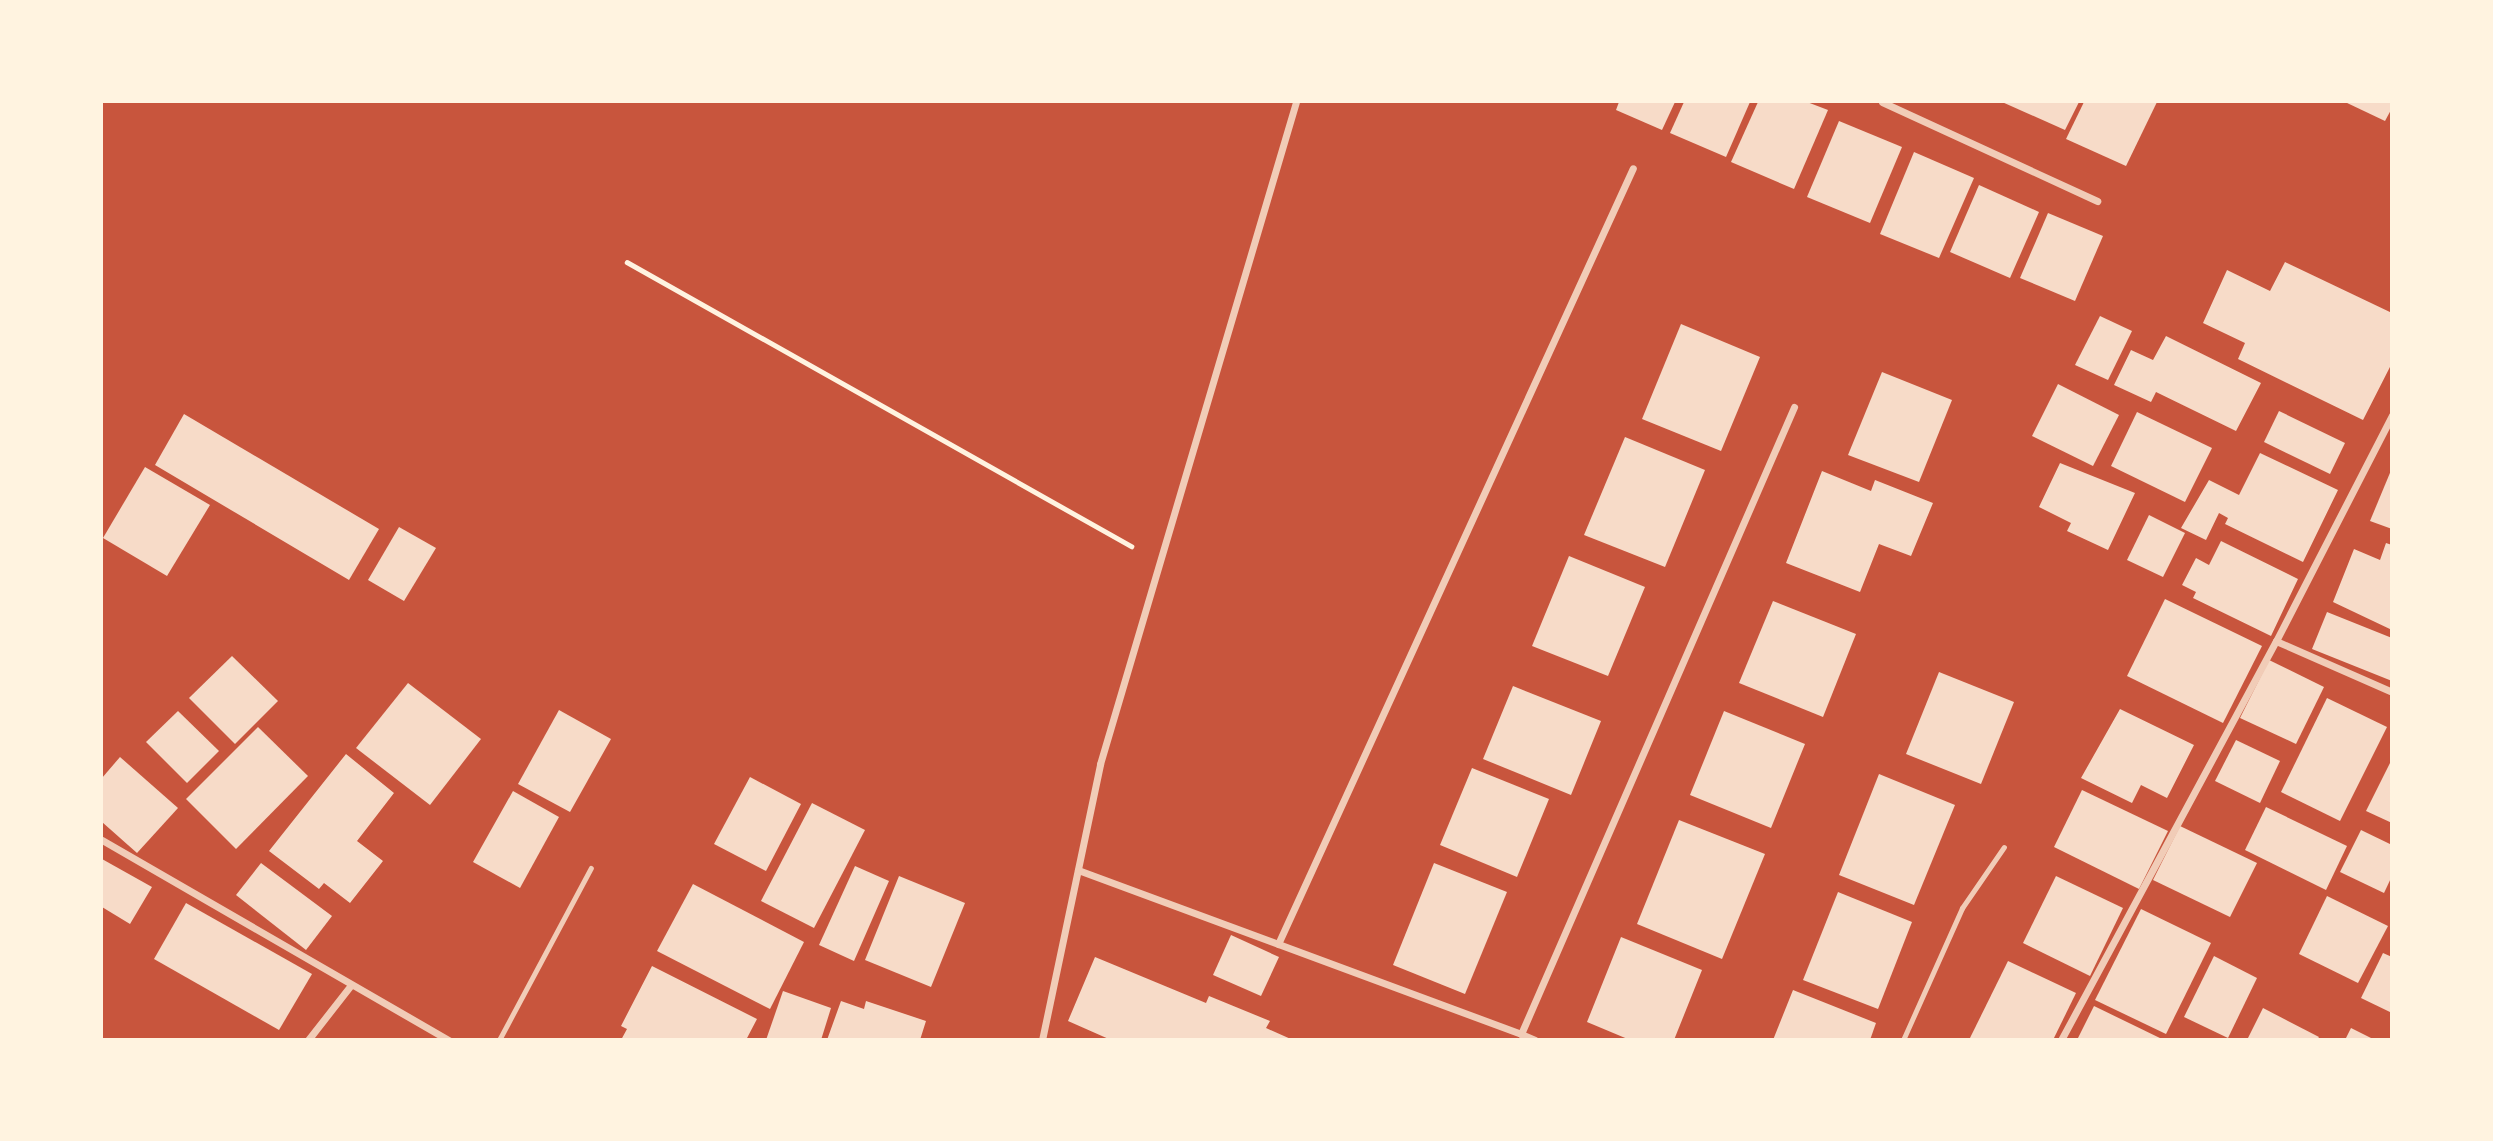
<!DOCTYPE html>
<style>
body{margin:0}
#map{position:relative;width:2493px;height:1141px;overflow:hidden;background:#c8553d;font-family:"Playfair Display",serif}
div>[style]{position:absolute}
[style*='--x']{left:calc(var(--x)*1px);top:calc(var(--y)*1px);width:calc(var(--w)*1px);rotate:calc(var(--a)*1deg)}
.building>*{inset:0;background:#f7dbc8}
.path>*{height:4.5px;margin:-2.25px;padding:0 2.25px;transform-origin:2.25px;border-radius:2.25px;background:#fff3e0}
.service>*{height:5px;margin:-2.5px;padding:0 2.5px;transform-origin:2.5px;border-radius:2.5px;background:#f1ccb7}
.minor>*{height:7px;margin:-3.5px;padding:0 3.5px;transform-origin:3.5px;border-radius:3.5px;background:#f1ccb7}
span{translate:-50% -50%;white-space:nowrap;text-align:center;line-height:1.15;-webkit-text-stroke:7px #fff3e0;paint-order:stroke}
.frame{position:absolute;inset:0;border:103px solid #fff3e0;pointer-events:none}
</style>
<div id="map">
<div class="building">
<div style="clip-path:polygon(1619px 102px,1675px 102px,1662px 130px,1616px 110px)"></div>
<div style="clip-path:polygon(1684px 102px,1750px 102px,1726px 157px,1670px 133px)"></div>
<div style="clip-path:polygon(1758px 102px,1807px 102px,1828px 110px,1794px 189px,1731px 162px)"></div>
<div style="clip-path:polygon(2002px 102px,2079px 102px,2065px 130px)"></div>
<div style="clip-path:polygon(2084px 102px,2157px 102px,2126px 166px,2066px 139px)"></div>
<div style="clip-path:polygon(2345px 102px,2392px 102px,2392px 108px,2385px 121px)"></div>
<div style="clip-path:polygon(1839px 121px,1902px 147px,1870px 223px,1807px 197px)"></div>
<div style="clip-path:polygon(1914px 152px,1974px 178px,1939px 258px,1880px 234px)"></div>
<div style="clip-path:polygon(1979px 185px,2039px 212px,2010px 278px,1950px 252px)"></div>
<div style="clip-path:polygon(2048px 213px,2103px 236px,2075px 301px,2020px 278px)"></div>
<div style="clip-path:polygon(2285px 262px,2392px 313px,2392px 363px,2363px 420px,2238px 359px,2245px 343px,2203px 323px,2227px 270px,2270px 291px)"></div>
<div style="clip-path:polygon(2100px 316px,2132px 331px,2108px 380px,2075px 365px)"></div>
<div style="clip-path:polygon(1681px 324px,1760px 357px,1721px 451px,1642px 419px)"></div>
<div style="clip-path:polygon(2166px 336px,2261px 383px,2236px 431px,2156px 392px,2151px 402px,2114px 385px,2131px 350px,2153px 360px)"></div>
<div style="clip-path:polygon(1882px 372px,1952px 400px,1919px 482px,1848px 455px)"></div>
<div style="clip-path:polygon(2058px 384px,2119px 415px,2093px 466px,2032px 436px)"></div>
<div style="clip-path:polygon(2279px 411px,2345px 443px,2330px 474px,2264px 442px)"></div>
<div style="clip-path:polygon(2137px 412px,2212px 448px,2185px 502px,2111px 466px)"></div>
<div style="clip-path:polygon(184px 414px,379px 529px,349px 580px,155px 465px)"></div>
<div style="clip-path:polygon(1625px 437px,1705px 470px,1665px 567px,1584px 535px)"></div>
<div style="clip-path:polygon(2260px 453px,2338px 490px,2303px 562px,2225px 524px,2228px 518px,2219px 513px,2206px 540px,2181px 528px,2209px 480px,2239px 495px)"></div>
<div style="clip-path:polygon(2060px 463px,2135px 493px,2108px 550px,2067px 531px,2071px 523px,2039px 507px)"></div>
<div style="clip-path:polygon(145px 467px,210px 505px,167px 576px,103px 538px)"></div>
<div style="clip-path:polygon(2392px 468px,2392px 529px,2370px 521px)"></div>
<div style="clip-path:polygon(1822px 471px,1871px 491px,1875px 480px,1933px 503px,1911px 556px,1879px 544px,1860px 592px,1786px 563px)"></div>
<div style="clip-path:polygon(2149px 515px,2185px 533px,2163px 577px,2127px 560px)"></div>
<div style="clip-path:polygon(399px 527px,436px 548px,404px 601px,368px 580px)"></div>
<div style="clip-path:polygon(2221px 541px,2298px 579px,2271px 636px,2193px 598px,2196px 592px,2182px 585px,2196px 558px,2209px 565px)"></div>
<div style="clip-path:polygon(2386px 543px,2392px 545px,2392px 630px,2333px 602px,2354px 549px,2380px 560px)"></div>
<div style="clip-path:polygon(1569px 556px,1645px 587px,1608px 676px,1532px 646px)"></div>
<div style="clip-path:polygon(2165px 599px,2262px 646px,2223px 723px,2127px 676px)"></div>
<div style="clip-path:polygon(1773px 601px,1856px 634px,1823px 717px,1739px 683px)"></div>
<div style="clip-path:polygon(2327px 612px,2392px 638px,2392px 681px,2312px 649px)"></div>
<div style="clip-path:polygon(232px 656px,278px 701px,235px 744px,189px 698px)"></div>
<div style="clip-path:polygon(2269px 660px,2324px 687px,2296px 744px,2240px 718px)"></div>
<div style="clip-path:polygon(1939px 672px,2014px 702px,1981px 784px,1906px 754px)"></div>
<div style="clip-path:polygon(408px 683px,481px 739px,430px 805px,356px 748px)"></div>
<div style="clip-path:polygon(1513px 686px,1601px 721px,1571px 795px,1483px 759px)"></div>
<div style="clip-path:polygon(2327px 698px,2387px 727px,2340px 821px,2281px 792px)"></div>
<div style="clip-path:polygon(2120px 709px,2194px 745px,2167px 798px,2141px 785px,2132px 803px,2081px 778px)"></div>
<div style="clip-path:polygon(559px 710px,611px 739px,570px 812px,518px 784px)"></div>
<div style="clip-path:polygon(178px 711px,219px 751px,187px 783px,146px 742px)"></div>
<div style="clip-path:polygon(1724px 711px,1805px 744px,1771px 828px,1690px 795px)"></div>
<div style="clip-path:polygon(258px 727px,308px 776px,236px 849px,186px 799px)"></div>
<div style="clip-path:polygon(2236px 740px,2280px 761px,2260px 803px,2215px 781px)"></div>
<div style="clip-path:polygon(346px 754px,394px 793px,357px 841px,383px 861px,350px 903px,324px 883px,319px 889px,269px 851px)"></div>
<div style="clip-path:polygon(120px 757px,178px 808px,137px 853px,102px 822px,102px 778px)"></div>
<div style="clip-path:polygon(2392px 759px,2392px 823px,2366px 811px)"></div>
<div style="clip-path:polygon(1472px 768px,1549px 799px,1517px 877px,1440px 845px)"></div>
<div style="clip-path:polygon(1879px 774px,1955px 805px,1914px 905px,1839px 875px)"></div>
<div style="clip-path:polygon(750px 777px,801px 804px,766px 871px,714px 844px)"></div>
<div style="clip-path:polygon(2082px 790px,2168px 831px,2139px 889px,2054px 847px)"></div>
<div style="clip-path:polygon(513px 791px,559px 817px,520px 888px,473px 862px)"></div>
<div style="clip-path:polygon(812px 803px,865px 830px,814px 928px,761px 901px)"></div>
<div style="clip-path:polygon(2266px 807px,2347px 846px,2326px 890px,2245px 850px)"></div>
<div style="clip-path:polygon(1679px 820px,1765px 854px,1722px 959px,1637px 924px)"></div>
<div style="clip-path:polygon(2180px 826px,2257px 863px,2230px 917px,2153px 880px)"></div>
<div style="clip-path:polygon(2361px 830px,2392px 845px,2392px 876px,2384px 893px,2340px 872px)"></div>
<div style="clip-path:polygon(102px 859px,152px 887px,130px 924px,102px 907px)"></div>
<div style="clip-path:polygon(261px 863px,332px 916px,306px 950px,236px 895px)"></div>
<div style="clip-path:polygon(1434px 863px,1507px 892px,1465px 994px,1393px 965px)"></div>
<div style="clip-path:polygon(855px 866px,889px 881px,854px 961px,819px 945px)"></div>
<div style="clip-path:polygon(899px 876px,965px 903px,931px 987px,865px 960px)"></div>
<div style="clip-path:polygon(2056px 876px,2123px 908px,2090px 976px,2023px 943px)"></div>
<div style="clip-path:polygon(693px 884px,804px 942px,770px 1009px,657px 951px)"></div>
<div style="clip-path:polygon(1838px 892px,1912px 922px,1878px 1009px,1803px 980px)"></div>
<div style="clip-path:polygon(2327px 896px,2388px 926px,2358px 983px,2299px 954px)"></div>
<div style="clip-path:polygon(186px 903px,312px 974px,279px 1030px,154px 959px)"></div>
<div style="clip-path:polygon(2141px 909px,2211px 943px,2166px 1034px,2095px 1000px)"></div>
<div style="clip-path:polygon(1231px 935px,1279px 957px,1261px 996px,1213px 975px)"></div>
<div style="clip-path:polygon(1621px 937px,1702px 970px,1674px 1040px,1630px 1040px,1587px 1022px)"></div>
<div style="clip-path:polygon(2383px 953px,2392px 957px,2392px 1013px,2361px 998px)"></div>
<div style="clip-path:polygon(2214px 956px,2257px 978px,2228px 1038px,2184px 1017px)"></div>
<div style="clip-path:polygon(1095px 957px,1206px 1003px,1209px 996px,1270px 1021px,1266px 1028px,1293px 1040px,1111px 1040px,1068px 1021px)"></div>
<div style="clip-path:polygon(2008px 961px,2076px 993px,2053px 1040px,1969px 1040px)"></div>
<div style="clip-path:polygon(652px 966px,757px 1019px,746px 1040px,621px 1040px,627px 1029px,621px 1026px)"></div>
<div style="clip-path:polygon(1793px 990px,1876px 1023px,1870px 1040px,1773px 1040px)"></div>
<div style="clip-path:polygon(783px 991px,831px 1008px,821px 1040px,766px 1040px)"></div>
<div style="clip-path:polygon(841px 1001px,864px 1009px,866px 1001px,926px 1021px,920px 1040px,827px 1040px)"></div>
<div style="clip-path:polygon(2094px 1006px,2164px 1040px,2077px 1040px)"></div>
<div style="clip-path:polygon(2263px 1008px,2319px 1037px,2317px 1040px,2247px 1040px)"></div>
<div style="clip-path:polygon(2351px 1028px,2375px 1040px,2345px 1040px)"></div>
</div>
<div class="path">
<div style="--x:627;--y:262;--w:579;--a:29.4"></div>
</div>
<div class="service">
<div style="--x:499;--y:1040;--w:195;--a:-61.9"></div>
<div style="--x:1903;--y:1040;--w:145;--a:-65.9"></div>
<div style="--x:1962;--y:908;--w:74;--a:-55.5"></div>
</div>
<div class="minor">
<div style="--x:1882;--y:102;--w:237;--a:24.7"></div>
<div style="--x:2276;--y:641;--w:127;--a:23.7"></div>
<div style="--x:102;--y:840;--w:401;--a:30"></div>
<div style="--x:1078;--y:870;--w:472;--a:20.3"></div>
<div style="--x:1278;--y:944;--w:853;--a:-65.42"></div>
<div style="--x:308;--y:1040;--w:70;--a:-52"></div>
<div style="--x:1042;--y:1040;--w:282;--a:-78.1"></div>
<div style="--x:1100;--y:764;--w:690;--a:-73.51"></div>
<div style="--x:1535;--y:1040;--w:15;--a:-157"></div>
<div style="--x:1521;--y:1034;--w:684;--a:-66.47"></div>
<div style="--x:2061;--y:1040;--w:453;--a:-61.7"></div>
<div style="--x:2276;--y:641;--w:254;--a:-62.8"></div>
</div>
<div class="frame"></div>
</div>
